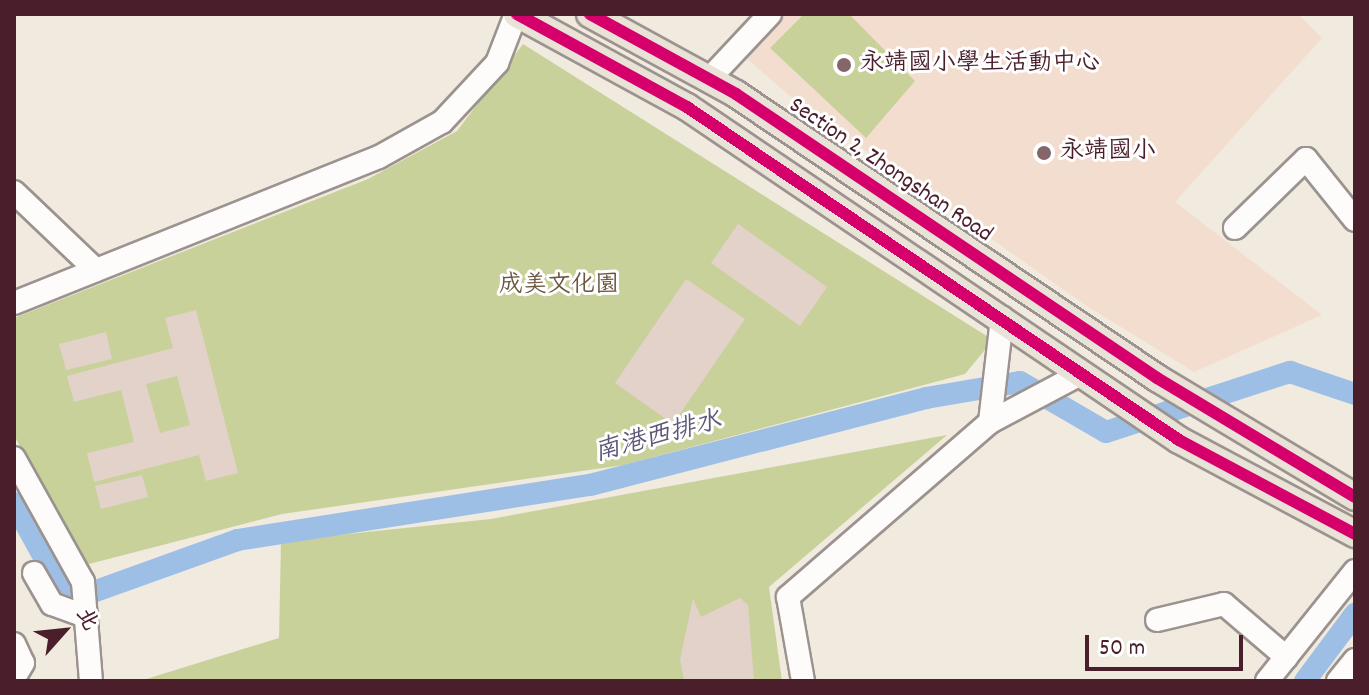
<!DOCTYPE html>
<meta charset="utf-8">
<style>
body{margin:0}
#map{position:relative;width:1369px;height:695px;overflow:hidden;background:#f0eadf;font-family:Dekko,"LXGW WenKai TC",sans-serif}
div>[style]{position:absolute}
[style*='--x']{left:calc(var(--x)*1px);top:calc(var(--y)*1px);width:calc(var(--w)*1px);rotate:calc(var(--a)*1deg)}
.built>*{inset:0;background:#f3ddcf}
.green>*{inset:0;background:#c9d19a}
.canal>*{height:22px;margin:-11px;padding:0 11px;transform-origin:11px;border-radius:11px;background:#9ebfe5}
.building>*{inset:0;background:#e2d2c9}
.roads{filter:drop-shadow(2px 0 #9c928f) drop-shadow(-2px 0 #9c928f) drop-shadow(0 2px #9c928f) drop-shadow(0 -2px #9c928f)}
.minor>*{height:22px;margin:-11px;padding:0 11px;transform-origin:11px;border-radius:11px;background:#fdfcfa}
.major>*{height:26px;margin:-13px;padding:0 13px;transform-origin:13px;border-radius:13px;background:#e9e2d6}
.cycleway>*{height:12px;margin:-6px;padding:0 6px;transform-origin:6px;border-radius:6px;background:#d6006c}
.dots>*{width:22px;height:22px;translate:-50% -50%;box-sizing:border-box;border:4px solid #fff;border-radius:50%}
span{translate:-50% -50%;white-space:nowrap;text-align:center;line-height:1.15;-webkit-text-stroke:6px #fff;paint-order:stroke}
.poi-label{font-size:24px;color:#4a1f2b}
.left{translate:0 -50%;text-align:left}
.street-label{font-size:24px;color:#4a1f2b}
.park-label{font-size:24px;color:#6b563e}
.water-label{font-size:26px;color:#5e5876;font-style:italic}
.frame{position:absolute;inset:0;border:16px solid #4a1f2b;pointer-events:none}
.north{position:absolute;left:24px;top:591px;width:80px;height:80px;-webkit-text-stroke:6px #fff;paint-order:stroke;rotate:63deg;font-size:22px;font-weight:700;line-height:32px;text-align:center;color:#4a1f2b}
.north::after{content:'';display:block;margin:auto;width:28px;height:36px;background:#4a1f2b;clip-path:polygon(50% 0,100% 100%,50% 72%,0 100%)}
.scale{position:absolute;left:1085px;top:635px;width:158px;height:36px;box-sizing:border-box;border:4px solid #4a1f2b;border-top:0;padding-left:10px;font-size:24px;line-height:28px;white-space:nowrap;color:#4a1f2b;-webkit-text-stroke:6px #fff;paint-order:stroke}
</style>
<div id="map">
<div class="built">
<div style="clip-path:polygon(786px 14px,1298px 14px,1322px 38px,1175px 202px,1322px 315px,1194px 372px,1087px 306px,798px 103px,745px 57px)"></div>
</div>
<div class="green">
<div style="clip-path:polygon(804px 14px,849px 14px,915px 81px,866px 138px,770px 48px)"></div>
<div style="clip-path:polygon(523px 44px,993px 340px,965px 374px,624px 465px,282px 514px,89px 564px,73px 547px,14px 435px,14px 318px,368px 179px,457px 131px)"></div>
<div style="clip-path:polygon(947px 435px,769px 587px,782px 681px,140px 681px,279px 638px,281px 541px,491px 519px)"></div>
</div>
<div class="canal">
<div style="--x:14;--y:503;--w:112;--a:61.1"></div>
<div style="--x:68;--y:601;--w:180;--a:-19.8"></div>
<div style="--x:237;--y:540;--w:357;--a:-8.9"></div>
<div style="--x:590;--y:485;--w:347;--a:-14.5"></div>
<div style="--x:926;--y:398;--w:95;--a:-9.7"></div>
<div style="--x:1020;--y:382;--w:99;--a:30.2"></div>
<div style="--x:1106;--y:432;--w:194;--a:-18.1"></div>
<div style="--x:1290;--y:372;--w:69;--a:18.7"></div>
<div style="--x:1305;--y:681;--w:84;--a:-53.3"></div>
</div>
<div class="building">
<div style="clip-path:polygon(738px 224px,827px 287px,800px 326px,711px 263px)"></div>
<div style="clip-path:polygon(686px 279px,745px 319px,673px 424px,615px 383px)"></div>
<div style="clip-path:polygon(evenodd,196px 310px,238px 473px,206px 481px,199px 455px,94px 482px,87px 453px,134px 442px,121px 390px,74px 402px,67px 376px,173px 348px,165px 318px,196px 310px,177px 376px,190px 425px,160px 433px,146px 384px,177px 376px)"></div>
<div style="clip-path:polygon(106px 332px,112px 359px,66px 370px,59px 344px)"></div>
<div style="clip-path:polygon(142px 475px,148px 497px,101px 509px,95px 486px)"></div>
<div style="clip-path:polygon(740px 598px,748px 605px,754px 681px,684px 681px,680px 659px,693px 599px,701px 617px)"></div>
</div>
<div class="roads">
<div class="minor">
<div style="--x:709;--y:79;--w:89;--a:-46.8"></div>
<div style="--x:14;--y:192;--w:113;--a:43.6"></div>
<div style="--x:1235;--y:228;--w:99;--a:-44.2"></div>
<div style="--x:1306;--y:159;--w:78;--a:51.2"></div>
<div style="--x:14;--y:303;--w:393;--a:-21.8"></div>
<div style="--x:379;--y:157;--w:72;--a:-29.1"></div>
<div style="--x:442;--y:122;--w:81;--a:-47"></div>
<div style="--x:497;--y:63;--w:53;--a:-68.8"></div>
<div style="--x:990;--y:422;--w:105;--a:-83.4"></div>
<div style="--x:14;--y:458;--w:142;--a:60.9"></div>
<div style="--x:83;--y:582;--w:99;--a:85.4"></div>
<div style="--x:34;--y:573;--w:36;--a:60"></div>
<div style="--x:52;--y:604;--w:35;--a:20"></div>
<div style="--x:1157;--y:620;--w:69;--a:-13.4"></div>
<div style="--x:1224;--y:604;--w:82;--a:40.5"></div>
<div style="--x:14;--y:644;--w:21;--a:65"></div>
<div style="--x:23;--y:663;--w:17;--a:121"></div>
<div style="--x:803;--y:681;--w:85;--a:-100.1"></div>
<div style="--x:788;--y:597;--w:267;--a:-40.9"></div>
<div style="--x:990;--y:422;--w:104;--a:-28"></div>
<div style="--x:1267;--y:681;--w:141;--a:-51.3"></div>
<div style="--x:1338;--y:681;--w:27;--a:-51"></div>
</div>
<div class="major">
<div style="--x:517;--y:14;--w:194;--a:28.7"></div>
<div style="--x:687;--y:107;--w:594;--a:34.09"></div>
<div style="--x:1179;--y:440;--w:200;--a:28.1"></div>
<div style="--x:590;--y:14;--w:166;--a:28.7"></div>
<div style="--x:736;--y:94;--w:508;--a:34"></div>
<div style="--x:1157;--y:378;--w:231;--a:31"></div>
</div>
</div>
<div class="cycleway">
<div style="--x:517;--y:14;--w:194;--a:28.7"></div>
<div style="--x:687;--y:107;--w:594;--a:34.09"></div>
<div style="--x:1179;--y:440;--w:200;--a:28.1"></div>
<div style="--x:590;--y:14;--w:166;--a:28.7"></div>
<div style="--x:736;--y:94;--w:508;--a:34"></div>
<div style="--x:1157;--y:378;--w:231;--a:31"></div>
</div>
<div class="dots">
<div style="left:844px;top:65px;background:#84666a"></div>
<div style="left:1044px;top:153px;background:#84666a"></div>
</div>
<div class="poi-label">
<span class="left" style="left:860px;top:65px">永靖國小學生活動中心</span>
<span class="left" style="left:1060px;top:153px">永靖國小</span>
</div>
<div class="street-label">
<span style="left:890px;top:171px;rotate:34deg">Section 2, Zhongshan Road</span>
</div>
<div class="park-label">
<span style="left:559px;top:287px">成美文化園</span>
</div>
<div class="water-label">
<span style="left:658px;top:438px;rotate:-15deg">南港西排水</span>
</div>
<div class="frame"></div>
<div class="north">北</div>
<div class="scale">50 m</div>
</div>
